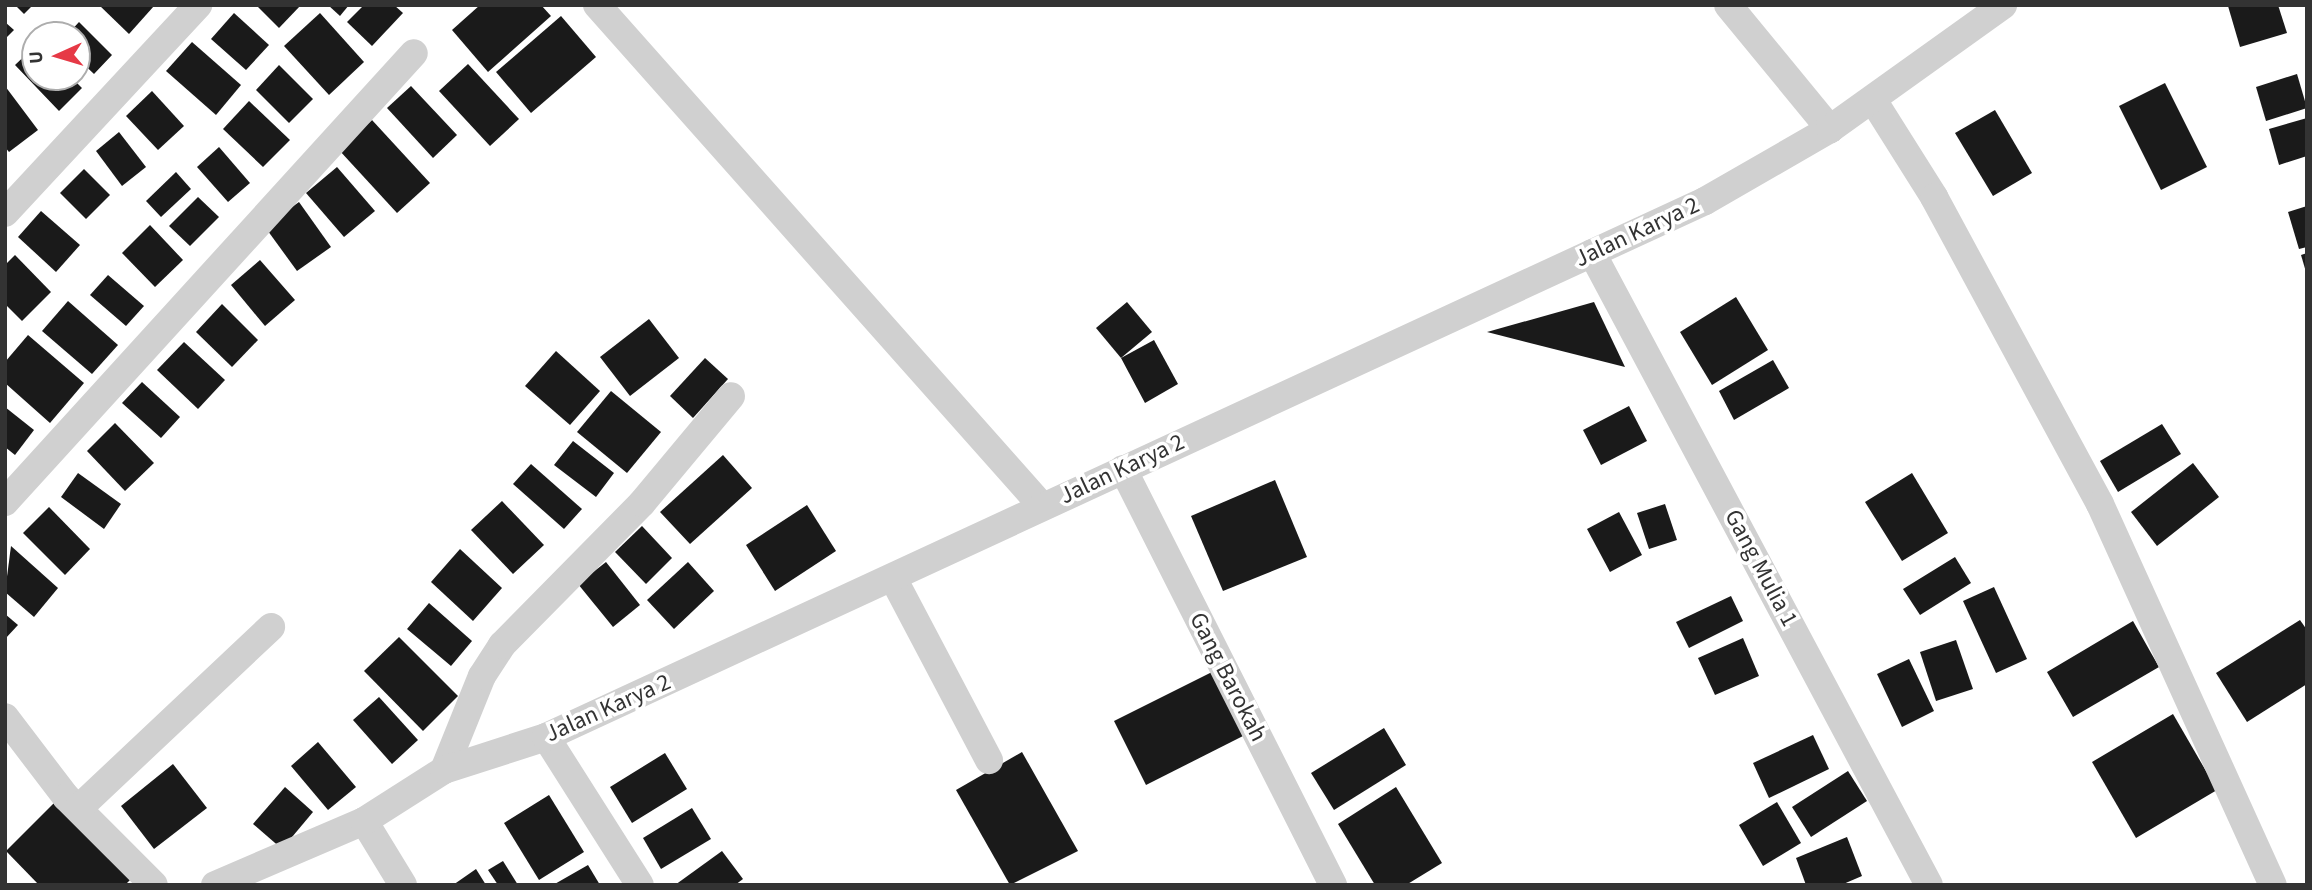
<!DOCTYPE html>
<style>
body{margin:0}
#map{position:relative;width:2312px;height:890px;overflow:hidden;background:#fff;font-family:"Source Sans 3",sans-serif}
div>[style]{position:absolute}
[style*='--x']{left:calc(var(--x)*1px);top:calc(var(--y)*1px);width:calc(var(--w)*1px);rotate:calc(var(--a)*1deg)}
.building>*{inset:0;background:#1a1a1a}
.street>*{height:28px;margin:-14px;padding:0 14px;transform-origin:14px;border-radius:14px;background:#d0d0d0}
span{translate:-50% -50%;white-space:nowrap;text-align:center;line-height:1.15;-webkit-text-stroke:7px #fff;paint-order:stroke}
.street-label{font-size:24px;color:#333}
.frame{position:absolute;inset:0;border:7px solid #333;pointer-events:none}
.north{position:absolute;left:21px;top:21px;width:70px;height:70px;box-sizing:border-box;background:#fff;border:2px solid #adadad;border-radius:50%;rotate:266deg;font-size:19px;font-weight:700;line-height:28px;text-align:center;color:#333}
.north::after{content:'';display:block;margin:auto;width:24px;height:32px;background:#e63946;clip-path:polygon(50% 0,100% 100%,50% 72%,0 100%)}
</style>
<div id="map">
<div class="building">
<div style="clip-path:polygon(15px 5px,33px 5px,24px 14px)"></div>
<div style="clip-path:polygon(99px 5px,153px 5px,154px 6px,129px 34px)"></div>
<div style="clip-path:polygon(256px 5px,301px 5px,279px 28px)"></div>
<div style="clip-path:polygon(328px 5px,349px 5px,340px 16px)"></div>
<div style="clip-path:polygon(364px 5px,394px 5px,403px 13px,372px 46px,347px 22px)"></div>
<div style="clip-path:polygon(480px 5px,541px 5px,551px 16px,488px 72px,452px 30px)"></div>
<div style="clip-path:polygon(2278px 5px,2287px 33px,2240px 47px,2228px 6px)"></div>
<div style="clip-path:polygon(234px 13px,269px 45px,246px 70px,211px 39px)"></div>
<div style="clip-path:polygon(320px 13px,364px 62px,329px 95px,284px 46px)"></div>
<div style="clip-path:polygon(561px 16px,596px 57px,531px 113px,496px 72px)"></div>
<div style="clip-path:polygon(5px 22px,14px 30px,5px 39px)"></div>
<div style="clip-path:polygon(79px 22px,112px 55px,94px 74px,77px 58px,77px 35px,67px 35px)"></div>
<div style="clip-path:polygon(192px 42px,241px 85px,216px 115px,166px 71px)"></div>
<div style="clip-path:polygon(35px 46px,35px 77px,71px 77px,82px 88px,59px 111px,15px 65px)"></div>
<div style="clip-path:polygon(468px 64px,519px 119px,490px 146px,439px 91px)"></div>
<div style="clip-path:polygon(279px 65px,313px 99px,289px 123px,256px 90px)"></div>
<div style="clip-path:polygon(2297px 74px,2307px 108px,2266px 121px,2256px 87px)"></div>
<div style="clip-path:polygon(2165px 83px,2207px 167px,2161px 190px,2119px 106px)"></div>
<div style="clip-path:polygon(5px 86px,38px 130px,9px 152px,5px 147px)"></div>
<div style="clip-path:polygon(411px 86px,457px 135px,433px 158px,387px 108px)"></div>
<div style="clip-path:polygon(152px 91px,184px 126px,158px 150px,126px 116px)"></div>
<div style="clip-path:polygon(249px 101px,290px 140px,263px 167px,223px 129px)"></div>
<div style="clip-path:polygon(1995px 110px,2032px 173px,1993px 196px,1955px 133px)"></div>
<div style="clip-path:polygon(2307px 118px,2307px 156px,2279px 165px,2269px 129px)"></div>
<div style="clip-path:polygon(372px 120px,430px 183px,397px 213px,339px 150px)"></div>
<div style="clip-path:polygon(119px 132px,146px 167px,122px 186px,96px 151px)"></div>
<div style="clip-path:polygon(219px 147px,250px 183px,228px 202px,197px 167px)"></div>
<div style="clip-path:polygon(337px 167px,375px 211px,344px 237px,306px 193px)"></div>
<div style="clip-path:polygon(84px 169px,110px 195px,86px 219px,60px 193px)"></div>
<div style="clip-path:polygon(176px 172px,191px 189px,161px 217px,146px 201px)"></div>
<div style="clip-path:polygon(198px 197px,219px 217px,190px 246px,169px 226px)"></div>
<div style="clip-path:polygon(299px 202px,331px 247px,297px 271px,265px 227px)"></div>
<div style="clip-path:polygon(2307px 206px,2307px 247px,2299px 249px,2288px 212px)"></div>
<div style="clip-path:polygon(41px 211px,80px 245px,56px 272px,18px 237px)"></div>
<div style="clip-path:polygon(150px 225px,183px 260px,155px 287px,122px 253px)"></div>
<div style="clip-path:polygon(2307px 253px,2307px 272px,2306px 272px,2301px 255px)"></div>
<div style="clip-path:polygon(15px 255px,51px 292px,22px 321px,5px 304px,5px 265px)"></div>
<div style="clip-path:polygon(260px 260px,295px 300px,265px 326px,231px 285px)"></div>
<div style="clip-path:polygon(108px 275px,144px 306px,126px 326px,90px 295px)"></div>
<div style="clip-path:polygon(1736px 297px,1768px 350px,1712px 385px,1680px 332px)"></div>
<div style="clip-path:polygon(68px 301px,118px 345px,92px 374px,42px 331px)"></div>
<div style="clip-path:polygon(1127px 302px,1152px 332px,1121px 358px,1096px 328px)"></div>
<div style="clip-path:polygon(1594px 302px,1625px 367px,1487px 332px)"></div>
<div style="clip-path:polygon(222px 304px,258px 340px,232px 367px,196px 332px)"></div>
<div style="clip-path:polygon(649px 319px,679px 358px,630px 396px,600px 357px)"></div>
<div style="clip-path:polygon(28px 335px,84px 383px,50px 423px,5px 383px,5px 362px)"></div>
<div style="clip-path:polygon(1154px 340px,1178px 384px,1145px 403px,1121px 358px)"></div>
<div style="clip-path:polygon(184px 342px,225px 380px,198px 409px,157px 370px)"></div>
<div style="clip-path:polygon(556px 351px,600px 391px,570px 425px,525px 386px)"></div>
<div style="clip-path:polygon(705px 358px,728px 379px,693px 418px,670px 396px)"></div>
<div style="clip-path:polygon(1773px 360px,1789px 388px,1734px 420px,1719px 391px)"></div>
<div style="clip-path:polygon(142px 382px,180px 417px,161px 438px,122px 403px)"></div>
<div style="clip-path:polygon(611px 391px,661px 432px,627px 473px,577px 432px)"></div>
<div style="clip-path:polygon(1629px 406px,1647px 441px,1601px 465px,1583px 430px)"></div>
<div style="clip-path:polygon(5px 407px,34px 430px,15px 455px,5px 447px)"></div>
<div style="clip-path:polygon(115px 423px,154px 463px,125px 491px,87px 451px)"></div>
<div style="clip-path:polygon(2162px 424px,2181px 454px,2118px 492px,2100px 461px)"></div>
<div style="clip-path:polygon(573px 441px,614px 473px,596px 497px,554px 465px)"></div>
<div style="clip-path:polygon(723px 455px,752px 488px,690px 544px,660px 512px)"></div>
<div style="clip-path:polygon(2193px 463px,2219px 497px,2157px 546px,2131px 512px)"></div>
<div style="clip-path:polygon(531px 464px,582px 509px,564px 529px,513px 484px)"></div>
<div style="clip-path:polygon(78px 473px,121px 504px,104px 529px,61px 497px)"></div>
<div style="clip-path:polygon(1912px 473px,1948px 533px,1902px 561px,1865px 502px)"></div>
<div style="clip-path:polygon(1275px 480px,1307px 557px,1223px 591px,1191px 516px)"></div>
<div style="clip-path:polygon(502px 501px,544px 545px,513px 574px,471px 530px)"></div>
<div style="clip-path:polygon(1665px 504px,1677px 540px,1649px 549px,1637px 513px)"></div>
<div style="clip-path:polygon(807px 505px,836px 551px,775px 591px,746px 545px)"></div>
<div style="clip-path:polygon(49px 507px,90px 549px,65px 575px,23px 533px)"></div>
<div style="clip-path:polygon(1619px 512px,1642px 555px,1610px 572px,1587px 529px)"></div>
<div style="clip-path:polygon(642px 526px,672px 558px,646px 584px,615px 552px)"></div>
<div style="clip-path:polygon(11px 546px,58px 588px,34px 617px,5px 592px)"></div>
<div style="clip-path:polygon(460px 549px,502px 588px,473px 621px,431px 582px)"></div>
<div style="clip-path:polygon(1955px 557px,1971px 583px,1920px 615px,1903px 589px)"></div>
<div style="clip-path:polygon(606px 562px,640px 605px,613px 627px,578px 584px)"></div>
<div style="clip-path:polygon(688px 562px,714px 591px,674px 629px,647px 600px)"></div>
<div style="clip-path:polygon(1994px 587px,2027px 659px,1996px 673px,1963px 601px)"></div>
<div style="clip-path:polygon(1731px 596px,1743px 621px,1689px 648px,1676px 622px)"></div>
<div style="clip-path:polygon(429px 603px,472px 641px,451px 666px,407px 629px)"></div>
<div style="clip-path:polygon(5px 614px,18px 625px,5px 639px)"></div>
<div style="clip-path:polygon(2300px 620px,2307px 630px,2307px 684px,2247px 722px,2216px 673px)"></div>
<div style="clip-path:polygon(2133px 621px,2159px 667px,2073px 717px,2047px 672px)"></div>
<div style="clip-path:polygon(399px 637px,458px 696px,423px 731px,364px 671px)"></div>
<div style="clip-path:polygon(1743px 638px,1759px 676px,1715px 695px,1698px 658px)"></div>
<div style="clip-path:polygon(1956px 640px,1973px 689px,1936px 701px,1920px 652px)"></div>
<div style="clip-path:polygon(1909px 659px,1934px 711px,1902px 727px,1877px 674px)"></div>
<div style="clip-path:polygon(1214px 671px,1245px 735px,1146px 785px,1114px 721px)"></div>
<div style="clip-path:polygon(379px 697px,418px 740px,392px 764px,353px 720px)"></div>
<div style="clip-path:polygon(2173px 714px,2217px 790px,2136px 838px,2092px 762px)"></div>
<div style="clip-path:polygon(1384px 728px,1406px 765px,1334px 810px,1311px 773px)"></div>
<div style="clip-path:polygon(1813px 735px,1829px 769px,1769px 798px,1753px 763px)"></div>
<div style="clip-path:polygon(318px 742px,356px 787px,328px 810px,291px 766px)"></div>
<div style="clip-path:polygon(1022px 752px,1078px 851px,1010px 885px,956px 790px)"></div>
<div style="clip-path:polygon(665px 753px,687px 789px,632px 823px,610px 787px)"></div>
<div style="clip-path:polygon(173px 764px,207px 808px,154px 849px,121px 806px)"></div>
<div style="clip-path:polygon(1848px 771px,1867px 801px,1811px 837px,1792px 807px)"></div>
<div style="clip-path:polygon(285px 787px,313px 812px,282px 849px,253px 824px)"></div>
<div style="clip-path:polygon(1396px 787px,1442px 863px,1406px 885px,1375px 885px,1338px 824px)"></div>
<div style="clip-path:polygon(549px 795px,584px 852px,539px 880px,504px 823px)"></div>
<div style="clip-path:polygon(1777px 802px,1801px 843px,1763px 866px,1739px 825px)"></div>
<div style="clip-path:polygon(54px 803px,131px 879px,125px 885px,39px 885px,6px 851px)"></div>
<div style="clip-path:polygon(692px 808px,711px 839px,661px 869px,643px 838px)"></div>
<div style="clip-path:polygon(1847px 837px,1862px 876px,1841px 885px,1806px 885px,1796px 858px)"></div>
<div style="clip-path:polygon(722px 851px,743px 879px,735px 885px,675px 885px)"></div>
<div style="clip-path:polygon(503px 861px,518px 885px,498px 885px,488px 870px)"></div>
<div style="clip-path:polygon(588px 865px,600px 885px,553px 885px)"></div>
<div style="clip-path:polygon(476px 869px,486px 885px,453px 885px)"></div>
</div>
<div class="street">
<div style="--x:597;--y:5;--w:670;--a:48.39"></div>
<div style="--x:1728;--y:5;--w:161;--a:50.6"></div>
<div style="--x:1873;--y:100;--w:115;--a:57.8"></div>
<div style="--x:1934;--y:197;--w:349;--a:61.6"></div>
<div style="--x:2100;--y:504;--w:418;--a:65.6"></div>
<div style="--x:5;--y:213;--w:284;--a:-47.1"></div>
<div style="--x:1592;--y:253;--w:716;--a:61.93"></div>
<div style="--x:1123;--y:469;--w:466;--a:63.2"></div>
<div style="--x:5;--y:502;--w:607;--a:-47.67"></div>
<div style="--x:893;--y:578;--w:206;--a:62.2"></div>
<div style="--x:5;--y:717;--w:101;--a:52.7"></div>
<div style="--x:66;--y:797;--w:124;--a:45"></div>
<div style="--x:546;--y:737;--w:175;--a:57.6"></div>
<div style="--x:444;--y:770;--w:101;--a:-68"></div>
<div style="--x:482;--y:676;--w:37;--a:-57"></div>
<div style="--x:502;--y:645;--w:199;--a:-45.4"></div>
<div style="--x:642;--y:503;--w:139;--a:-50.2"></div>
<div style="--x:79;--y:808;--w:264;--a:-43.3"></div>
<div style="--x:364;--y:821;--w:75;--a:58.6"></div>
<div style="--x:215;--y:885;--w:162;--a:-23.2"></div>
<div style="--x:364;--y:821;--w:95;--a:-32.5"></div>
<div style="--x:444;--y:770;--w:107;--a:-17.9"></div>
<div style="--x:546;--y:737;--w:1277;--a:-24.82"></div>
<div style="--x:1705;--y:201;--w:144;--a:-29.9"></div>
<div style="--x:1830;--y:129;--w:213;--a:-35.6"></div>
</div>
<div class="street-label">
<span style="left:1637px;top:232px;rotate:-25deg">Jalan Karya 2</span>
<span style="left:1122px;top:469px;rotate:-25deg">Jalan Karya 2</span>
<span style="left:1761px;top:568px;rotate:62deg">Gang Mulia 1</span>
<span style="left:1228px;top:677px;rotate:63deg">Gang Barokah</span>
<span style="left:608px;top:708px;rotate:-24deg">Jalan Karya 2</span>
</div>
<div class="frame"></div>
<div class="north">U</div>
</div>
